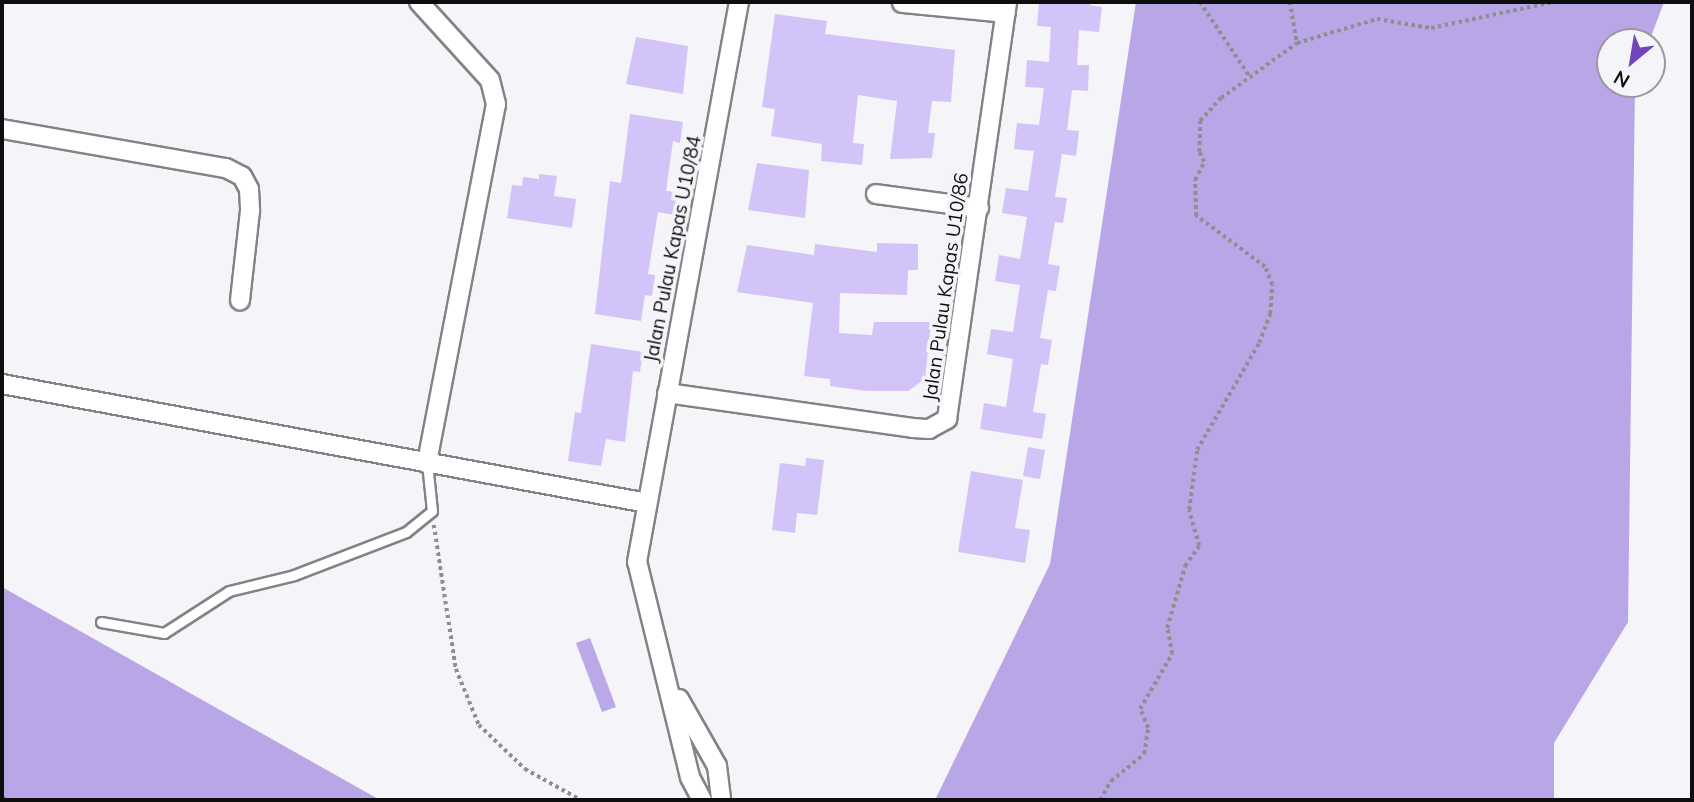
<!DOCTYPE html>
<style>
body{margin:0}
#map{position:relative;width:1694px;height:802px;overflow:hidden;background:#f5f4f8;font-family:Mulish,sans-serif}
div>[style]{position:absolute}
[style*='--x']{left:calc(var(--x)*1px);top:calc(var(--y)*1px);width:calc(var(--w)*1px);rotate:calc(var(--a)*1deg)}
.forest>*{inset:0;background:#b9a6e7}
.water>*{inset:0;background:#bba8e8}
.building>*{inset:0;background:#d2c4f8}
.path>*{height:3.5px;margin-top:-1.75px;transform-origin:0;background:repeating-linear-gradient(90deg,#8e8d90 0 3.5px,transparent 0 7px)}
.roads{filter:drop-shadow(2px 0 #838386) drop-shadow(-2px 0 #838386) drop-shadow(0 2px #838386) drop-shadow(0 -2px #838386)}
.lane>*{height:9px;margin:-4.5px;padding:0 4.5px;transform-origin:4.5px;border-radius:4.5px;background:#fff}
.street>*{height:18px;margin:-9px;padding:0 9px;transform-origin:9px;border-radius:9px;background:#fff}
span{translate:-50% -50%;white-space:nowrap;text-align:center;line-height:1.15;-webkit-text-stroke:7px #f5f4f8;paint-order:stroke}
.street-label{font-size:19px;color:#0e0d0f}
.frame{position:absolute;inset:0;border:4px solid #0e0d0f;pointer-events:none}
.north{position:absolute;left:1596px;top:28px;width:70px;height:70px;box-sizing:border-box;background:#f5f4f8;border:2px solid #99989b;border-radius:50%;rotate:210deg;font-size:19px;font-weight:700;line-height:28px;text-align:center;color:#0e0d0f}
.north::after{content:'';display:block;margin:auto;width:24px;height:32px;background:#7345bc;clip-path:polygon(50% 0,100% 100%,50% 72%,0 100%)}
</style>
<div id="map">
<div class="forest">
<div style="clip-path:polygon(1136px 2px,1664px 2px,1649px 42px,1610px 42px,1610px 84px,1635px 84px,1628px 622px,1554px 743px,1554px 800px,935px 800px,1050px 564px)"></div>
<div style="clip-path:polygon(2px 587px,380px 800px,2px 800px)"></div>
</div>
<div class="water">
<div style="clip-path:polygon(590px 638px,616px 707px,602px 712px,576px 643px)"></div>
</div>
<div class="building">
<div style="clip-path:polygon(1039px 2px,1090px 2px,1090px 5px,1102px 7px,1099px 32px,1079px 30px,1077px 65px,1089px 65px,1088px 91px,1072px 90px,1067px 130px,1079px 131px,1076px 156px,1062px 154px,1055px 197px,1067px 198px,1063px 223px,1055px 222px,1048px 264px,1060px 266px,1056px 291px,1048px 290px,1040px 338px,1052px 340px,1048px 365px,1041px 364px,1033px 412px,1046px 414px,1042px 439px,980px 429px,984px 403px,1006px 407px,1013px 359px,987px 354px,991px 329px,1013px 332px,1020px 285px,995px 281px,999px 255px,1020px 259px,1027px 217px,1002px 213px,1006px 188px,1028px 191px,1034px 151px,1014px 149px,1017px 123px,1039px 125px,1044px 88px,1025px 87px,1027px 60px,1049px 62px,1051px 27px,1037px 26px)"></div>
<div style="clip-path:polygon(775px 14px,827px 21px,825px 34px,955px 50px,951px 102px,932px 101px,928px 133px,935px 133px,932px 158px,890px 159px,897px 101px,858px 95px,853px 143px,864px 144px,862px 165px,821px 161px,822px 144px,771px 136px,775px 109px,762px 107px)"></div>
<div style="clip-path:polygon(636px 37px,688px 46px,683px 94px,626px 84px)"></div>
<div style="clip-path:polygon(630px 114px,683px 122px,680px 143px,673px 141px,666px 191px,677px 192px,674px 215px,658px 212px,648px 274px,655px 275px,652px 296px,645px 295px,641px 321px,595px 314px,610px 181px,621px 183px)"></div>
<div style="clip-path:polygon(757px 163px,809px 170px,805px 218px,748px 210px)"></div>
<div style="clip-path:polygon(539px 174px,557px 176px,554px 196px,576px 199px,572px 228px,507px 218px,512px 185px,522px 186px,523px 177px,539px 179px)"></div>
<div style="clip-path:polygon(877px 243px,918px 244px,918px 270px,908px 270px,907px 295px,840px 293px,839px 333px,872px 335px,874px 322px,931px 322px,925px 379px,908px 391px,866px 391px,830px 386px,830px 379px,804px 376px,813px 303px,737px 292px,747px 245px,814px 255px,815px 244px,877px 252px)"></div>
<div style="clip-path:polygon(591px 344px,643px 352px,640px 372px,633px 371px,625px 442px,606px 439px,601px 466px,568px 461px,575px 412px,581px 413px)"></div>
<div style="clip-path:polygon(1028px 447px,1045px 450px,1040px 479px,1023px 476px)"></div>
<div style="clip-path:polygon(806px 458px,824px 460px,817px 515px,797px 513px,795px 533px,772px 530px,780px 463px,805px 466px)"></div>
<div style="clip-path:polygon(971px 471px,1023px 480px,1015px 528px,1030px 530px,1025px 563px,958px 552px)"></div>
</div>
<div class="path">
<div style="--x:1200;--y:2;--w:90;--a:56.3"></div>
<div style="--x:1290;--y:2;--w:42;--a:80.3"></div>
<div style="--x:434;--y:525;--w:146;--a:81.3"></div>
<div style="--x:456;--y:669;--w:61;--a:67.7"></div>
<div style="--x:479;--y:725;--w:64;--a:43.7"></div>
<div style="--x:525;--y:769;--w:64;--a:29"></div>
<div style="--x:2;--y:798;--w:8;--a:14"></div>
<div style="--x:1100;--y:800;--w:22;--a:-60"></div>
<div style="--x:1111;--y:781;--w:43;--a:-39.3"></div>
<div style="--x:1144;--y:754;--w:26;--a:-81"></div>
<div style="--x:1148;--y:728;--w:21;--a:-113"></div>
<div style="--x:1140;--y:709;--w:64;--a:-59.8"></div>
<div style="--x:1172;--y:654;--w:26;--a:-101"></div>
<div style="--x:1167;--y:628;--w:65;--a:-73.8"></div>
<div style="--x:1185;--y:566;--w:24;--a:-55"></div>
<div style="--x:1199;--y:546;--w:37;--a:-106"></div>
<div style="--x:1189;--y:510;--w:61;--a:-82.4"></div>
<div style="--x:1197;--y:450;--w:124;--a:-59.9"></div>
<div style="--x:1259;--y:343;--w:31;--a:-69"></div>
<div style="--x:1270;--y:314;--w:29;--a:-86"></div>
<div style="--x:1272;--y:285;--w:19;--a:-111"></div>
<div style="--x:1265;--y:267;--w:86;--a:-143.5"></div>
<div style="--x:1196;--y:216;--w:36;--a:-92"></div>
<div style="--x:1195;--y:180;--w:20;--a:-63"></div>
<div style="--x:1204;--y:162;--w:11;--a:-117"></div>
<div style="--x:1199;--y:152;--w:31;--a:-88"></div>
<div style="--x:1200;--y:121;--w:31;--a:-48"></div>
<div style="--x:1221;--y:98;--w:94;--a:-35.9"></div>
<div style="--x:1297;--y:43;--w:84;--a:-16.7"></div>
<div style="--x:1377;--y:19;--w:55;--a:9.5"></div>
<div style="--x:1431;--y:28;--w:125;--a:-12"></div>
</div>
<div class="roads">
<div class="lane">
<div style="--x:101;--y:622;--w:64;--a:9.9"></div>
<div style="--x:164;--y:633;--w:77;--a:-32.9"></div>
<div style="--x:229;--y:591;--w:67;--a:-13.8"></div>
<div style="--x:294;--y:575;--w:120;--a:-21"></div>
<div style="--x:406;--y:532;--w:33;--a:-39"></div>
<div style="--x:432;--y:511;--w:48;--a:-95.9"></div>
</div>
<div class="street">
<div style="--x:419;--y:2;--w:105;--a:47.7"></div>
<div style="--x:490;--y:80;--w:25;--a:76"></div>
<div style="--x:496;--y:104;--w:366;--a:100.9"></div>
<div style="--x:902;--y:3;--w:104;--a:5.5"></div>
<div style="--x:2;--y:129;--w:227;--a:9.9"></div>
<div style="--x:226;--y:168;--w:18;--a:27"></div>
<div style="--x:242;--y:176;--w:15;--a:62"></div>
<div style="--x:249;--y:189;--w:22;--a:87"></div>
<div style="--x:250;--y:211;--w:90;--a:96.4"></div>
<div style="--x:876;--y:194;--w:104;--a:7.7"></div>
<div style="--x:2;--y:384;--w:656;--a:10.45"></div>
<div style="--x:667;--y:393;--w:248;--a:8.1"></div>
<div style="--x:913;--y:428;--w:16;--a:4"></div>
<div style="--x:929;--y:429;--w:21;--a:-29"></div>
<div style="--x:947;--y:419;--w:421;--a:-81.8"></div>
<div style="--x:679;--y:699;--w:77;--a:60.4"></div>
<div style="--x:717;--y:766;--w:34;--a:83"></div>
<div style="--x:702;--y:800;--w:26;--a:-118"></div>
<div style="--x:690;--y:777;--w:221;--a:-103.8"></div>
<div style="--x:637;--y:562;--w:569;--a:-79.68"></div>
</div>
</div>
<div class="street-label">
<span style="left:673px;top:249px;rotate:-79deg">Jalan Pulau Kapas U10/84</span>
<span style="left:946px;top:287px;rotate:-82deg">Jalan Pulau Kapas U10/86</span>
</div>
<div class="frame"></div>
<div class="north">N</div>
</div>
